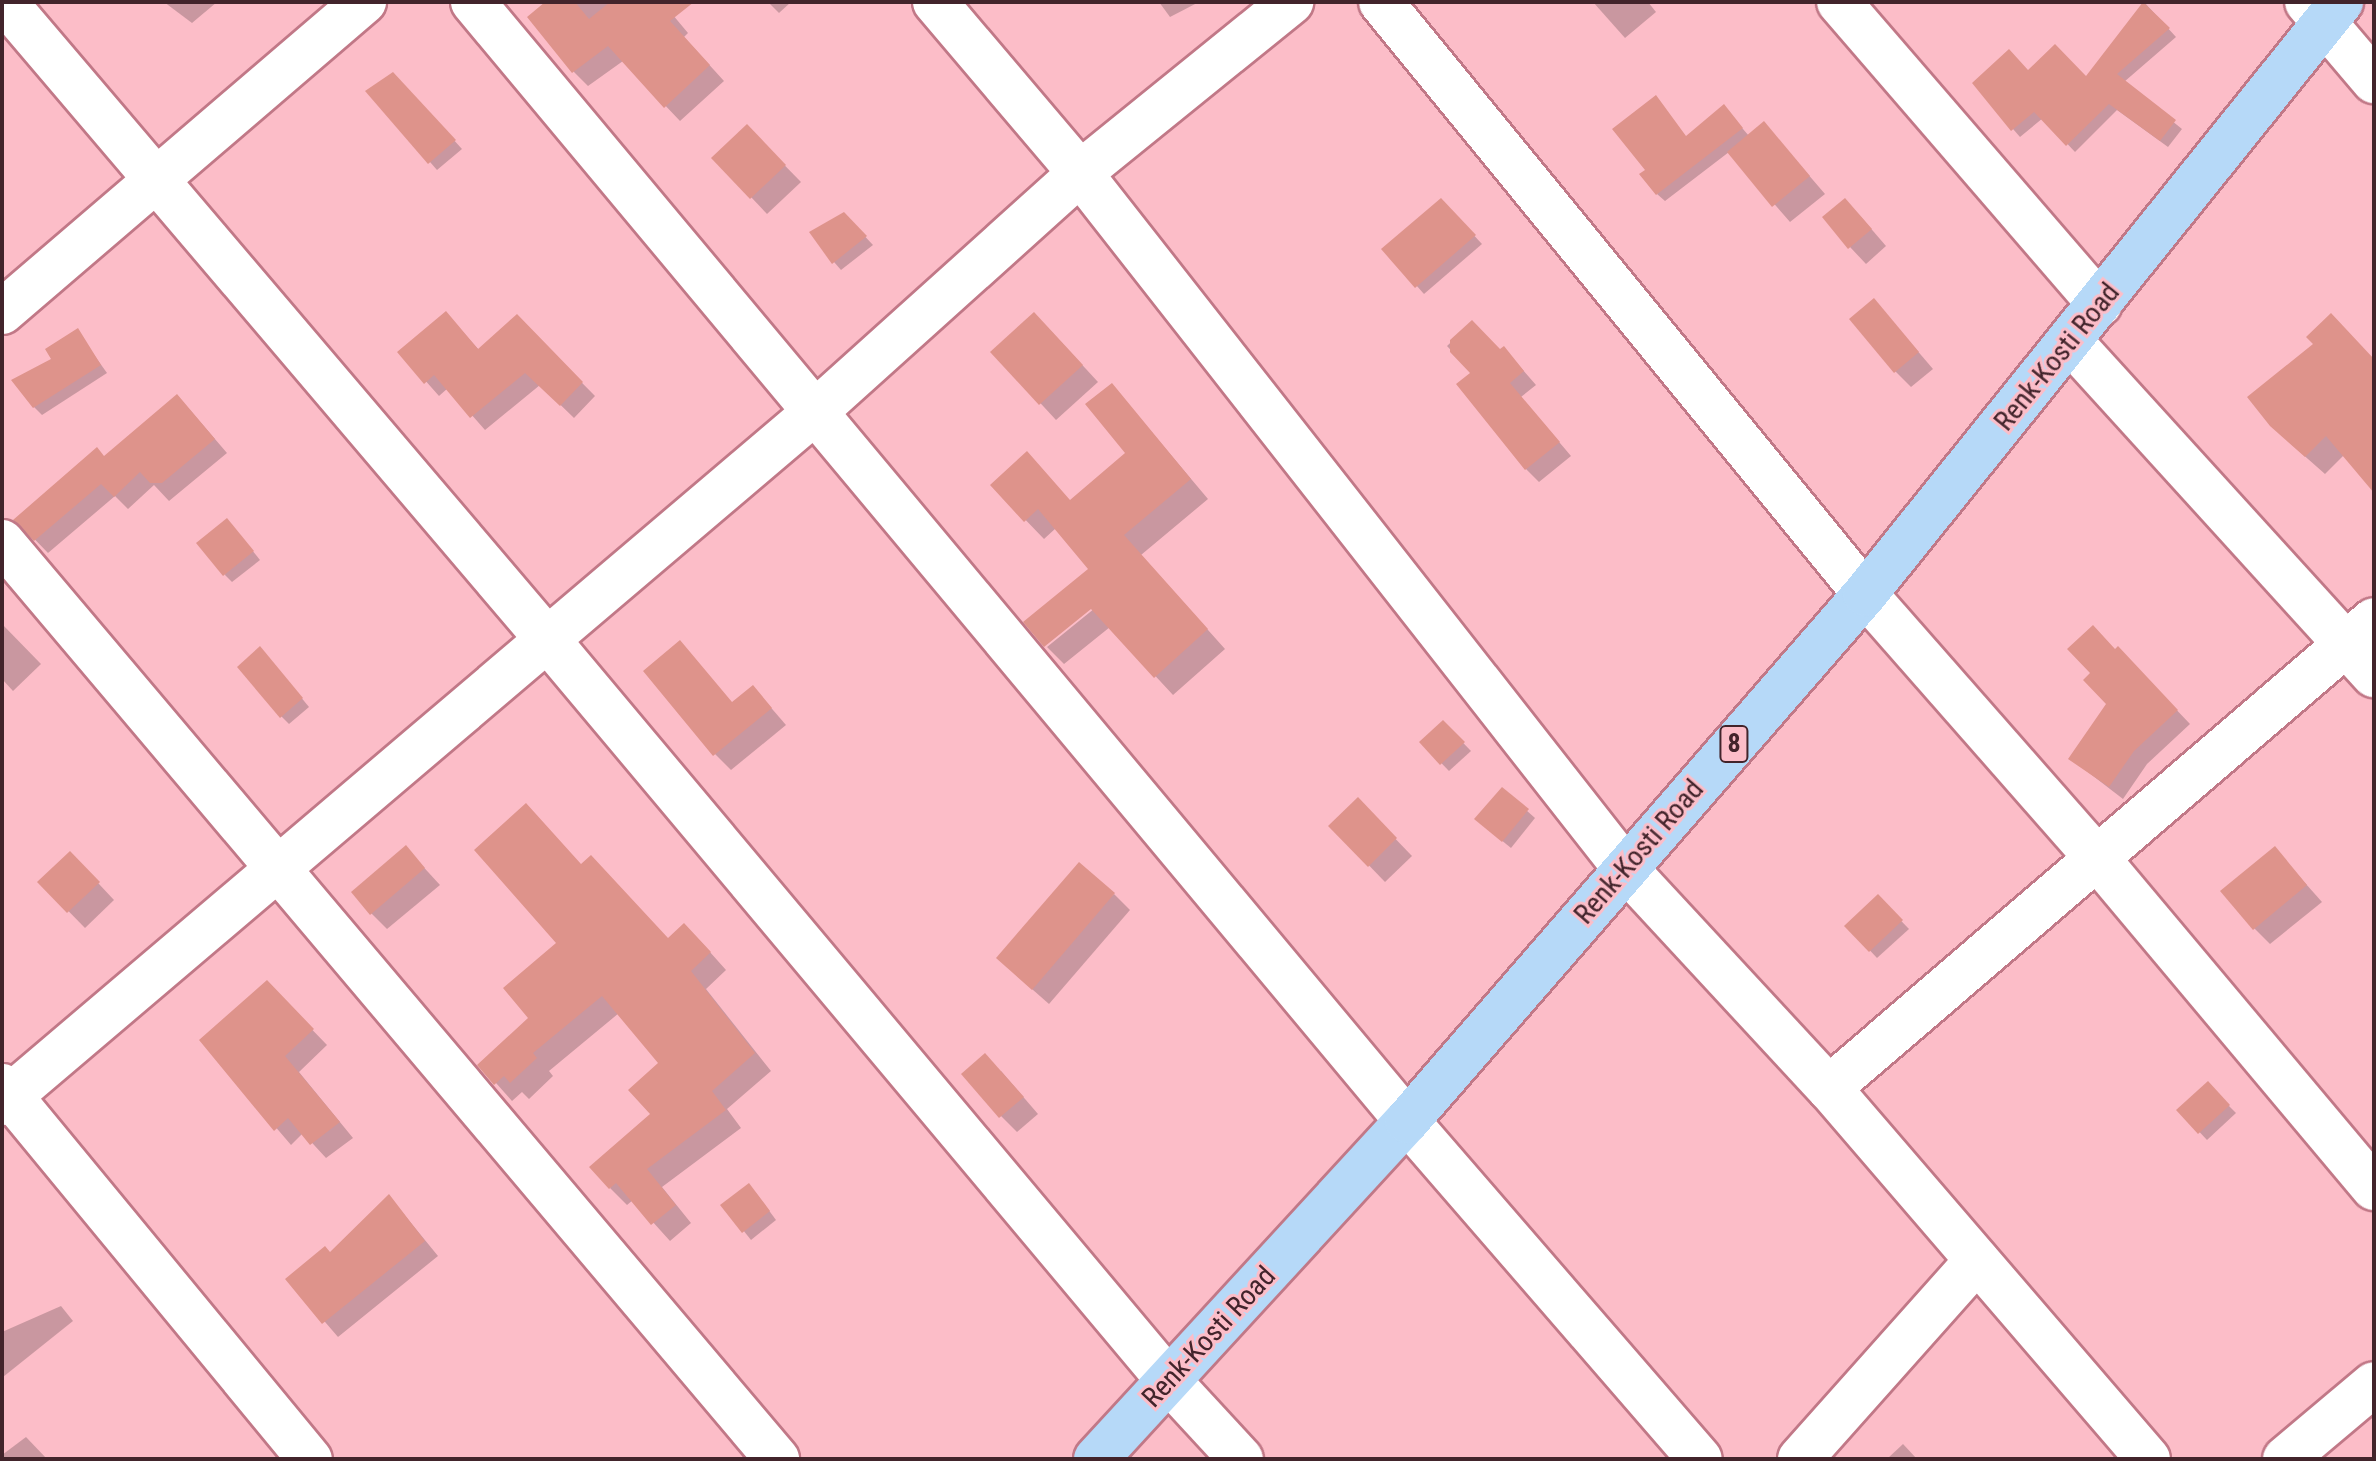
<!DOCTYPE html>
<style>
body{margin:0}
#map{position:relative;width:2376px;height:1461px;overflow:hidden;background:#fcbdc8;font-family:"Roboto Condensed",sans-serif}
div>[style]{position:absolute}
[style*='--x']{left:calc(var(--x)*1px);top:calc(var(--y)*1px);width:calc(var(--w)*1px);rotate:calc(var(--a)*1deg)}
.shadow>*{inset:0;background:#0003}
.building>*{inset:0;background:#de938b}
.roads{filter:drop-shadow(2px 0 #c17887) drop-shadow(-2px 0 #c17887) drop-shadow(0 2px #c17887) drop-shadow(0 -2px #c17887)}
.street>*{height:44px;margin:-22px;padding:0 22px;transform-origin:22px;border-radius:22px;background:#fff}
.primary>*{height:44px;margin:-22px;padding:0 22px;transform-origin:22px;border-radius:22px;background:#b6d9f8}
span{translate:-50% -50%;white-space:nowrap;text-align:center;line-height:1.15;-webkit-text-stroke:6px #fcbdc8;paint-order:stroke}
.shield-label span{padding:2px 6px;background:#fcbdc8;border:2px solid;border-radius:6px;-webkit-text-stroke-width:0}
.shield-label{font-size:26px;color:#42242b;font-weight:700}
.street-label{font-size:28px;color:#42242b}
.frame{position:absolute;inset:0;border:4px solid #42242b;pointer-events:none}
</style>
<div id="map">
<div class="shadow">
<div style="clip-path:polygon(164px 2px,217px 2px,192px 23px)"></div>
<div style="clip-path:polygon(550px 2px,662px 2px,688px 33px,684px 37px,724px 81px,680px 121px,623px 61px,588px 86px,574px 72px)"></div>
<div style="clip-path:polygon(768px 2px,791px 2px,779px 13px)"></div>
<div style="clip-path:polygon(1159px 2px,1199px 2px,1170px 17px)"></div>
<div style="clip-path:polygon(1593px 2px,1648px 2px,1656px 12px,1625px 38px)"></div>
<div style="clip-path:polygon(2145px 3px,2176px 37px,2124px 82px,2182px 129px,2168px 147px,2117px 110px,2075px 152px,2043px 118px,2020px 137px,2013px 129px,2029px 72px,2086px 79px)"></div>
<div style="clip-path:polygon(401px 82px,462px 149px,437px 170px,430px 162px)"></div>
<div style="clip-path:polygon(1731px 115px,1749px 136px,1764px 123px,1825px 194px,1790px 222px,1729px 152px,1665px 201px,1657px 194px,1687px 138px)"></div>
<div style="clip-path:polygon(747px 127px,801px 182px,767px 214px,714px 158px)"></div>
<div style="clip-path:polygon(1441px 200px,1482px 244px,1424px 294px,1384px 249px)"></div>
<div style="clip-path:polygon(844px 214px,873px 245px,841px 270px,834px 262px)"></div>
<div style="clip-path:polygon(1861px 217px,1886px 246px,1866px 264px,1850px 247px)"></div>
<div style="clip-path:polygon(1874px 300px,1933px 369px,1911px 387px,1895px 371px)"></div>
<div style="clip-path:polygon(446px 313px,479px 350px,517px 317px,595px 396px,574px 418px,540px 385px,485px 430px,448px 388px,439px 396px,400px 352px)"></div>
<div style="clip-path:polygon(1472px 322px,1500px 351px,1504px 348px,1536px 385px,1521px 397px,1571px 456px,1539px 482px,1526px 469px,1472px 373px,1447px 346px)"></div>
<div style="clip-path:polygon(1050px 330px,1098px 382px,1056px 420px,993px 352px)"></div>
<div style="clip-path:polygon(77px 331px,107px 373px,42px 415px,34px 407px,54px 360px)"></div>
<div style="clip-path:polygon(2374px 360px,2374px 490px,2344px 455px,2325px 474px,2291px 444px)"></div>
<div style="clip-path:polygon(1112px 385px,1208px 499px,1141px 555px,1225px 649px,1173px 695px,1110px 627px,1064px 664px,1047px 647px,1100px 604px,1091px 569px,1056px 528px,1044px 539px,992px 485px,1071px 501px,1128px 453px)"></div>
<div style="clip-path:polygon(190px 410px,227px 453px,169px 501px,154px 485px,128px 509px,115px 496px,48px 553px,16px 520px,104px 458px)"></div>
<div style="clip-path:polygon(234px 528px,260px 560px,232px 582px,225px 575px)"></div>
<div style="clip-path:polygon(2px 624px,41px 664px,13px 691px,2px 679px)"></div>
<div style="clip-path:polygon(2116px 651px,2131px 662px,2190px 724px,2147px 764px,2123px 799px,2071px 759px,2108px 704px)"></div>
<div style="clip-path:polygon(267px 656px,309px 707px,289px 724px,281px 716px)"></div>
<div style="clip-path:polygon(753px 687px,786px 725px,731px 770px,715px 754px,733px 704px)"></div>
<div style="clip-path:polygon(1443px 722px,1471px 751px,1449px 771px,1422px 743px)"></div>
<div style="clip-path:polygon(1502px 789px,1535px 818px,1511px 848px,1484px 826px)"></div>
<div style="clip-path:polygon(1358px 800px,1412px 856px,1385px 882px,1331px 826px)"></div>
<div style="clip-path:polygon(406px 848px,440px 885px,387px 929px,371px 913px)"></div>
<div style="clip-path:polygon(2275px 849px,2322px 902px,2270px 944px,2254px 928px)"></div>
<div style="clip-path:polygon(70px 853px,114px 900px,85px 928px,40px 882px)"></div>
<div style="clip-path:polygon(582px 866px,669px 940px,701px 942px,726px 970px,706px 989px,771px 1071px,727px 1109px,741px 1128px,662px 1187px,691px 1223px,670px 1241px,633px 1200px,627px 1205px,610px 1188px,653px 1114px,661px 1063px,619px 1013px,549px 1071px,553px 1076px,529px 1099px,522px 1092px,512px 1101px,480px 1065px,531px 1018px)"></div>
<div style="clip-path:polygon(1114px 894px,1130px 910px,1049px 1004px,1015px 974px)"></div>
<div style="clip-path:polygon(1878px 897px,1909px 929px,1877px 958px,1847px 926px)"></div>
<div style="clip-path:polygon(267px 983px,327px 1045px,299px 1072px,353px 1138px,326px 1158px,303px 1133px,291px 1145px,201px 1040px)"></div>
<div style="clip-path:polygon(1001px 1071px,1038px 1114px,1017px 1132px,1001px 1116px)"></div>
<div style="clip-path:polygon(2207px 1084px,2236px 1113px,2207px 1140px,2179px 1110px)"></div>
<div style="clip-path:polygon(756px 1193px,776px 1220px,751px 1240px,723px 1205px)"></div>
<div style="clip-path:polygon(389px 1196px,438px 1256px,338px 1337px,288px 1279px,331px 1254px)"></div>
<div style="clip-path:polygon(61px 1306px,73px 1321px,3px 1377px,2px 1332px)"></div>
<div style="clip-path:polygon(26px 1437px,47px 1459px,2px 1459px,2px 1455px)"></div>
<div style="clip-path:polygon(1903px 1444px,1917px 1459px,1887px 1459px)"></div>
</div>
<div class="building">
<div style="clip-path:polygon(545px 2px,575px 2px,589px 19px,610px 2px,694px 2px,670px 21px,710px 65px,664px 108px,608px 46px,572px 73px,527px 17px)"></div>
<div style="clip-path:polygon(2143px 2px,2170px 28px,2117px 74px,2176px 120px,2160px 141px,2109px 104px,2066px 146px,2034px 112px,2011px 131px,1972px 83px,2009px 49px,2028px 70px,2055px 44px,2086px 76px)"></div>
<div style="clip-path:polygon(393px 72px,456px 140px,428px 164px,365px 91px)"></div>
<div style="clip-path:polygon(1656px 95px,1686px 136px,1724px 104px,1743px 128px,1656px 195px,1639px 174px,1645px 170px,1612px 129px)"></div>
<div style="clip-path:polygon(1764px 121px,1810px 176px,1772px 207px,1727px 152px)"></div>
<div style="clip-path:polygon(747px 124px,786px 165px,750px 199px,711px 158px)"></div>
<div style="clip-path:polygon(1441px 198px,1476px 235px,1415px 288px,1381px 249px)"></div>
<div style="clip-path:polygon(1845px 198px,1872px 229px,1848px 249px,1822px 217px)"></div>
<div style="clip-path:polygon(844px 212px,867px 236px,832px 264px,809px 232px)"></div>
<div style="clip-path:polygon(1874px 298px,1919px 352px,1894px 373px,1849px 319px)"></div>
<div style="clip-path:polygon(446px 311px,478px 349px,517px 314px,583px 382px,560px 406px,525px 373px,470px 418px,434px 375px,424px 384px,397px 352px)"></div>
<div style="clip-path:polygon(1034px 312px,1083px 365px,1039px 405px,990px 352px)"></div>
<div style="clip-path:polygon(2331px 313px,2374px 359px,2374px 493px,2326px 436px,2305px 457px,2270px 426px,2247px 397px,2313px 344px,2306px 337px)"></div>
<div style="clip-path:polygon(1472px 320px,1500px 349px,1504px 346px,1524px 371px,1510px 383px,1560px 442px,1525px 470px,1456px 384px,1470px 373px,1450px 352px,1450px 340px)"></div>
<div style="clip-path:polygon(78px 328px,101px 365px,33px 408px,11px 380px,51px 359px,45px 349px)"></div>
<div style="clip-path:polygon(1112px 383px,1191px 479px,1124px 535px,1208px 629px,1154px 678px,1091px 609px,1044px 647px,1023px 622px,1088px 569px,1038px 509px,1024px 522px,990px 485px,1027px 451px,1070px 500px,1125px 453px,1085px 404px)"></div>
<div style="clip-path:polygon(177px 394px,215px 439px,162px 483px,150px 483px,140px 472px,114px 497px,101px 484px,34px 541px,13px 520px,97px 447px,104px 456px)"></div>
<div style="clip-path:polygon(227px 518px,254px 551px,223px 576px,196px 543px)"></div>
<div style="clip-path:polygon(2093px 625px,2115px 649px,2118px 646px,2178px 710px,2134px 751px,2109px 787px,2068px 759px,2106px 704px,2083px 680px,2090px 673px,2067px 649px)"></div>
<div style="clip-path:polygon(680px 640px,732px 702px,753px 685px,772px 708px,713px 756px,643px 671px)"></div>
<div style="clip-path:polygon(260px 646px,303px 698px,280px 718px,237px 667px)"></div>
<div style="clip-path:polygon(1443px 720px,1465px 742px,1440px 765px,1419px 742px)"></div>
<div style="clip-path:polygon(1502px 787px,1529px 809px,1502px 842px,1474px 819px)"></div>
<div style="clip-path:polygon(1358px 797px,1397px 838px,1368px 867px,1328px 826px)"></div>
<div style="clip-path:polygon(526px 803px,581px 864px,591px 855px,668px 938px,684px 923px,711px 952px,691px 971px,755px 1053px,712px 1091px,726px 1110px,647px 1169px,676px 1205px,651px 1225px,616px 1183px,609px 1189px,589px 1167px,650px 1114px,628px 1090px,658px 1063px,602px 996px,533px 1053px,537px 1058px,510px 1083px,504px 1076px,494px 1085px,477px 1065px,528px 1018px,503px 988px,556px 943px,474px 850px)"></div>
<div style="clip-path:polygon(406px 845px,425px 868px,370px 915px,351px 892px)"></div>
<div style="clip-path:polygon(2275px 846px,2307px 885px,2253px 930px,2220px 891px)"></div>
<div style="clip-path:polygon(70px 851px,100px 882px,67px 913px,37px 882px)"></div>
<div style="clip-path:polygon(1079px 862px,1115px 893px,1032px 990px,996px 958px)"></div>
<div style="clip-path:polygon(1878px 894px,1903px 920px,1869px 952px,1844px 926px)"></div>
<div style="clip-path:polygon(267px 980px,314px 1029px,285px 1056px,340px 1122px,310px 1145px,288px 1118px,274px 1131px,199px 1040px)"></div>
<div style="clip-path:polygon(985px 1053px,1024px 1097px,999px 1118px,961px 1074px)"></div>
<div style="clip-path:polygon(2208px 1081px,2230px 1105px,2198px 1134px,2176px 1110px)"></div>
<div style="clip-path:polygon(749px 1183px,770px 1211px,742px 1233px,720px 1205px)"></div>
<div style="clip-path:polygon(389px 1194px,425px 1241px,322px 1324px,285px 1279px,325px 1246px,330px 1252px)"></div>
</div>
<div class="roads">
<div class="street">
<div style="--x:5;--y:2;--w:836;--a:49.61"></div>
<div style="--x:547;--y:639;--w:968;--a:50.03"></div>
<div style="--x:1169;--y:1381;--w:106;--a:47.3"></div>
<div style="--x:473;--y:2;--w:1458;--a:50.15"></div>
<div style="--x:1407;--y:1121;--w:447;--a:49.1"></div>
<div style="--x:935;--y:2;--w:224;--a:49.7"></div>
<div style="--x:1080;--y:173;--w:883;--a:51.9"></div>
<div style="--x:1625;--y:868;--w:300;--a:47.2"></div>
<div style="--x:1829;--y:1088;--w:718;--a:-40.65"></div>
<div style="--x:1381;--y:2;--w:765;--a:50.73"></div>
<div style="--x:1865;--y:594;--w:351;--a:48.7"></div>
<div style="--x:2097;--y:858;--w:431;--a:50"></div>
<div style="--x:1839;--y:2;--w:399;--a:49.2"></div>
<div style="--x:2307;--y:2;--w:104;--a:49.7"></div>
<div style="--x:2;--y:312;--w:477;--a:-40.6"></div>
<div style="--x:2070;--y:341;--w:452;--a:47.7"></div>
<div style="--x:2;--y:542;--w:1201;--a:49.8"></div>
<div style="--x:2;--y:1086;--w:484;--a:50.5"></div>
<div style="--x:1829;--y:1088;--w:489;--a:49.3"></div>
<div style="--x:2;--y:1103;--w:1067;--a:-40.36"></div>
<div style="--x:815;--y:412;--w:357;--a:-42"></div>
<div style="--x:1080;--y:173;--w:272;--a:-39"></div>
<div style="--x:1800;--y:1459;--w:266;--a:-48.3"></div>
<div style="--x:2285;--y:1459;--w:116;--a:-40.1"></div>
</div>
<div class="primary">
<div style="--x:1096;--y:1459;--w:459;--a:-47.4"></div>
<div style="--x:1407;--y:1121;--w:698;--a:-49.01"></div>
<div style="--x:1865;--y:594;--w:760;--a:-51.2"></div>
</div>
</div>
<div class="shield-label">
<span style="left:1734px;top:744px">8</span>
</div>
<div class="street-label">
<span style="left:2057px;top:357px;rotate:-51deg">Renk-Kosti Road</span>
<span style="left:1639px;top:852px;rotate:-49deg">Renk-Kosti Road</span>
<span style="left:1209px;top:1337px;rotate:-47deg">Renk-Kosti Road</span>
</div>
<div class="frame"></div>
</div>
